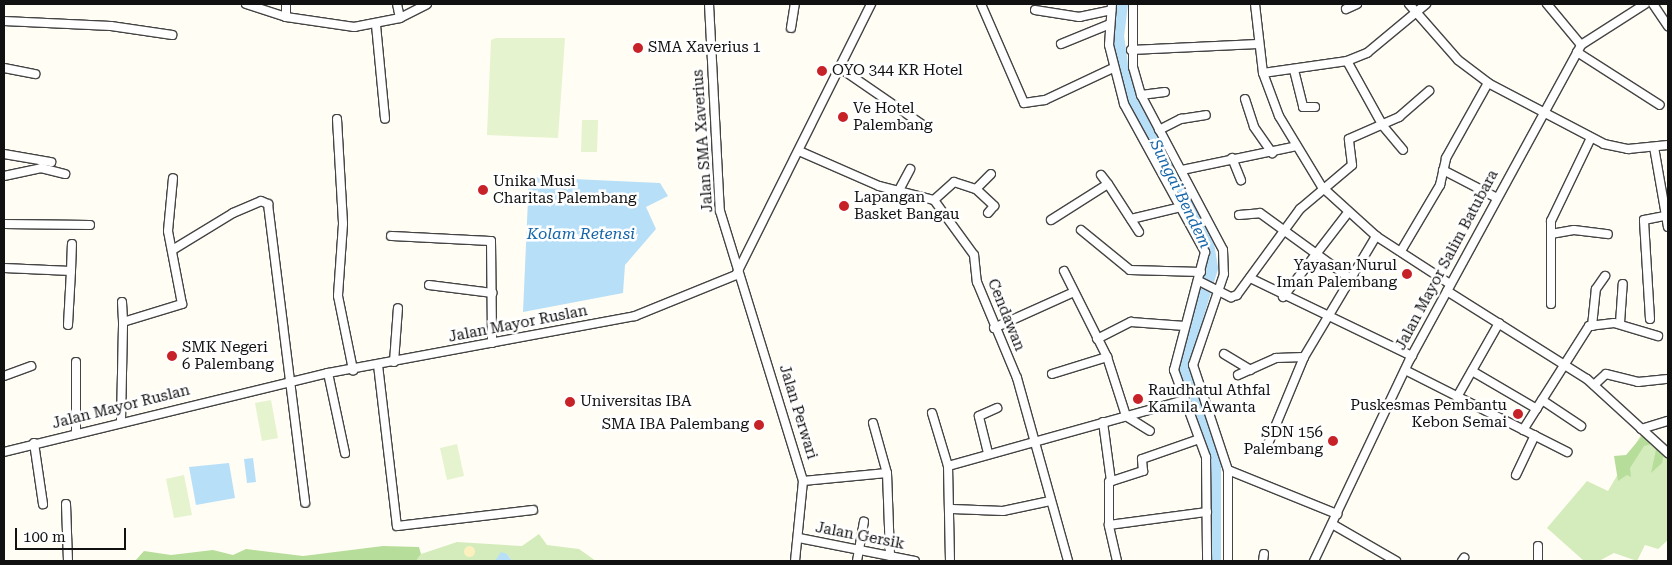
<!DOCTYPE html>
<style>
body{margin:0}
#map{position:relative;width:1672px;height:565px;overflow:hidden;background:#fffdf4;font-family:"Roboto Serif",serif}
div>[style]{position:absolute}
[style*='--x']{left:calc(var(--x)*1px);top:calc(var(--y)*1px);width:calc(var(--w)*1px);rotate:calc(var(--a)*1deg)}
.green>*{inset:0;background:#d4ecbb}
.forest>*{inset:0;background:#b7dd9a}
.sand>*{inset:0;background:#fcf0bf}
.round{border-radius:50%}
.pitch>*{inset:0;background:#e5f3ce}
.water>*{inset:0;background:#b7dff8}
.river>*{height:14px;margin:-7px;padding:0 7px;transform-origin:7px;border-radius:7px;background:#b7dff8}
.roads{filter:drop-shadow(1px 0 #444) drop-shadow(-1px 0 #444) drop-shadow(0 1px #444) drop-shadow(0 -1px #444)}
.minor>*{height:8px;margin:-4px;padding:0 4px;transform-origin:4px;border-radius:4px;background:#fff}
.dots>*{width:14px;height:14px;translate:-50% -50%;box-sizing:border-box;border:2px solid #fff;border-radius:50%}
span{translate:-50% -50%;white-space:nowrap;text-align:center;line-height:1.15;-webkit-text-stroke:5px #fff;paint-order:stroke}
.poi-label{font-size:15px;color:#111}
.left{translate:0 -50%;text-align:left}
.right{translate:-100% -50%;text-align:right}
.street-label{font-size:15px;color:#111}
.water-label{font-size:16px;color:#1465a9;font-style:italic}
.frame{position:absolute;inset:0;border:5px solid #111;pointer-events:none}
.scale{position:absolute;left:15px;top:528px;width:111px;height:22px;box-sizing:border-box;border:2px solid #111;border-top:0;padding-left:6px;font-size:15px;line-height:18px;white-space:nowrap;color:#111;-webkit-text-stroke:4px #fff;paint-order:stroke}
</style>
<div id="map">
<div class="green">
<div style="clip-path:polygon(1642px 433px,1668px 456px,1668px 540px,1658px 549px,1645px 545px,1637px 561px,1614px 553px,1599px 561px,1584px 561px,1547px 528px,1587px 481px,1608px 491px)"></div>
<div style="clip-path:polygon(539px 534px,547px 545px,579px 549px,596px 561px,512px 561px,507px 554px,495px 561px,416px 561px,421px 554px,457px 542px,522px 546px)"></div>
</div>
<div class="forest">
<div style="clip-path:polygon(1643px 435px,1664px 453px,1662px 463px,1651px 473px,1656px 450px,1651px 444px,1644px 446px,1630px 468px,1631px 477px,1627px 475px,1618px 481px,1614px 456px,1626px 455px)"></div>
<div style="clip-path:polygon(383px 546px,419px 547px,421px 554px,416px 561px,135px 561px,144px 551px,171px 555px,213px 550px,233px 555px,246px 549px,303px 556px)"></div>
</div>
<div class="sand">
<div class="round" style="left:463.5px;top:545.5px;width:11px;height:11px"></div>
</div>
<div class="pitch">
<div style="clip-path:polygon(496px 38px,565px 38px,558px 138px,487px 135px,491px 40px)"></div>
<div style="clip-path:polygon(582px 120px,598px 120px,597px 152px,581px 152px)"></div>
<div style="clip-path:polygon(271px 400px,278px 438px,262px 441px,255px 403px)"></div>
<div style="clip-path:polygon(457px 444px,464px 476px,447px 480px,440px 448px)"></div>
<div style="clip-path:polygon(184px 475px,192px 515px,174px 518px,166px 479px)"></div>
</div>
<div class="water">
<div style="clip-path:polygon(529px 177px,660px 183px,668px 196px,646px 207px,656px 229px,625px 265px,623px 293px,523px 312px)"></div>
<div style="clip-path:polygon(253px 458px,256px 482px,247px 483px,244px 459px)"></div>
<div style="clip-path:polygon(229px 463px,235px 498px,196px 505px,189px 467px)"></div>
<div style="clip-path:polygon(501px 552px,507px 554px,512px 561px,495px 561px)"></div>
</div>
<div class="river">
<div style="--x:1121;--y:4;--w:32;--a:97"></div>
<div style="--x:1117;--y:36;--w:34;--a:82"></div>
<div style="--x:1122;--y:70;--w:37;--a:70"></div>
<div style="--x:1135;--y:105;--w:156;--a:62.4"></div>
<div style="--x:1207;--y:243;--w:25;--a:81"></div>
<div style="--x:1211;--y:268;--w:101;--a:106.6"></div>
<div style="--x:1182;--y:365;--w:95;--a:70.2"></div>
<div style="--x:1214;--y:454;--w:107;--a:90"></div>
</div>
<div class="roads">
<div class="minor">
<div style="--x:246;--y:4;--w:42;--a:18"></div>
<div style="--x:286;--y:17;--w:69;--a:8.4"></div>
<div style="--x:354;--y:27;--w:47;--a:-11.1"></div>
<div style="--x:400;--y:18;--w:30;--a:-27"></div>
<div style="--x:397;--y:4;--w:14;--a:78"></div>
<div style="--x:709;--y:4;--w:207;--a:87"></div>
<div style="--x:720;--y:211;--w:282;--a:72.9"></div>
<div style="--x:803;--y:481;--w:80;--a:95.7"></div>
<div style="--x:981;--y:4;--w:108;--a:66.5"></div>
<div style="--x:1024;--y:103;--w:21;--a:-8"></div>
<div style="--x:1045;--y:100;--w:75;--a:-25.2"></div>
<div style="--x:1112;--y:4;--w:41;--a:94.2"></div>
<div style="--x:1109;--y:45;--w:61;--a:75.7"></div>
<div style="--x:1124;--y:104;--w:169;--a:61.3"></div>
<div style="--x:1205;--y:252;--w:122;--a:104.7"></div>
<div style="--x:1174;--y:370;--w:93;--a:69.8"></div>
<div style="--x:1206;--y:457;--w:104;--a:89.4"></div>
<div style="--x:1133;--y:4;--w:63;--a:90"></div>
<div style="--x:1133;--y:67;--w:29;--a:74"></div>
<div style="--x:1141;--y:95;--w:175;--a:62.1"></div>
<div style="--x:1223;--y:250;--w:24;--a:88"></div>
<div style="--x:1224;--y:274;--w:96;--a:108.8"></div>
<div style="--x:1193;--y:365;--w:111;--a:71.6"></div>
<div style="--x:1228;--y:470;--w:91;--a:90"></div>
<div style="--x:1255;--y:4;--w:69;--a:83.4"></div>
<div style="--x:1263;--y:73;--w:46;--a:69.6"></div>
<div style="--x:1279;--y:116;--w:83;--a:58.8"></div>
<div style="--x:1322;--y:187;--w:73;--a:42.2"></div>
<div style="--x:1376;--y:236;--w:88;--a:33"></div>
<div style="--x:1409;--y:4;--w:74;--a:48.8"></div>
<div style="--x:1458;--y:60;--w:38;--a:37"></div>
<div style="--x:1488;--y:83;--w:131;--a:27.7"></div>
<div style="--x:1604;--y:144;--w:25;--a:12"></div>
<div style="--x:1628;--y:149;--w:40;--a:-5.7"></div>
<div style="--x:1547;--y:4;--w:53;--a:50.3"></div>
<div style="--x:1653;--y:4;--w:27;--a:56"></div>
<div style="--x:1346;--y:9;--w:12;--a:-24"></div>
<div style="--x:1035;--y:10;--w:45;--a:9"></div>
<div style="--x:1079;--y:17;--w:33;--a:-12"></div>
<div style="--x:286;--y:17;--w:13;--a:-90"></div>
<div style="--x:4;--y:21;--w:107;--a:2.7"></div>
<div style="--x:111;--y:26;--w:62;--a:8.4"></div>
<div style="--x:376;--y:25;--w:94;--a:84.5"></div>
<div style="--x:791;--y:28;--w:24;--a:-81"></div>
<div style="--x:1061;--y:44;--w:53;--a:-22.2"></div>
<div style="--x:1131;--y:50;--w:127;--a:-2.7"></div>
<div style="--x:1577;--y:52;--w:98;--a:32.6"></div>
<div style="--x:1347;--y:61;--w:74;--a:61"></div>
<div style="--x:1383;--y:126;--w:31;--a:50"></div>
<div style="--x:4;--y:68;--w:32;--a:11"></div>
<div style="--x:840;--y:68;--w:101;--a:34.5"></div>
<div style="--x:1294;--y:70;--w:38;--a:76"></div>
<div style="--x:1303;--y:107;--w:12;--a:0"></div>
<div style="--x:1263;--y:73;--w:85;--a:-8.1"></div>
<div style="--x:1347;--y:61;--w:22;--a:-22"></div>
<div style="--x:1367;--y:53;--w:77;--a:-39.7"></div>
<div style="--x:1141;--y:95;--w:24;--a:-7"></div>
<div style="--x:1245;--y:99;--w:29;--a:72"></div>
<div style="--x:1254;--y:127;--w:32;--a:55"></div>
<div style="--x:337;--y:119;--w:105;--a:86.7"></div>
<div style="--x:343;--y:224;--w:72;--a:94"></div>
<div style="--x:338;--y:296;--w:76;--a:78.5"></div>
<div style="--x:1159;--y:130;--w:25;--a:-27"></div>
<div style="--x:1181;--y:119;--w:25;--a:-9"></div>
<div style="--x:1654;--y:147;--w:81;--a:80.1"></div>
<div style="--x:799;--y:151;--w:87;--a:23.6"></div>
<div style="--x:879;--y:186;--w:57;--a:14.3"></div>
<div style="--x:934;--y:200;--w:68;--a:54"></div>
<div style="--x:974;--y:255;--w:27;--a:84"></div>
<div style="--x:977;--y:282;--w:104;--a:67.4"></div>
<div style="--x:1017;--y:378;--w:190;--a:74.4"></div>
<div style="--x:4;--y:154;--w:48;--a:9.7"></div>
<div style="--x:1232;--y:158;--w:24;--a:68"></div>
<div style="--x:1182;--y:170;--w:117;--a:-11.8"></div>
<div style="--x:1443;--y:170;--w:59;--a:27.4"></div>
<div style="--x:1101;--y:175;--w:11;--a:52"></div>
<div style="--x:4;--y:176;--w:38;--a:-12"></div>
<div style="--x:41;--y:168;--w:25;--a:14"></div>
<div style="--x:976;--y:189;--w:25;--a:43"></div>
<div style="--x:994;--y:206;--w:9;--a:131"></div>
<div style="--x:898;--y:192;--w:26;--a:-62"></div>
<div style="--x:934;--y:200;--w:27;--a:-42"></div>
<div style="--x:954;--y:182;--w:23;--a:18"></div>
<div style="--x:976;--y:189;--w:21;--a:-45"></div>
<div style="--x:1239;--y:215;--w:21;--a:-5"></div>
<div style="--x:1260;--y:213;--w:109;--a:36"></div>
<div style="--x:1131;--y:219;--w:51;--a:-13.5"></div>
<div style="--x:1051;--y:220;--w:67;--a:-32.3"></div>
<div style="--x:1108;--y:184;--w:57;--a:57.1"></div>
<div style="--x:4;--y:224;--w:86;--a:0.7"></div>
<div style="--x:1081;--y:230;--w:63;--a:39.2"></div>
<div style="--x:1130;--y:270;--w:71;--a:1.6"></div>
<div style="--x:1551;--y:234;--w:23;--a:-10"></div>
<div style="--x:1574;--y:230;--w:34;--a:7"></div>
<div style="--x:391;--y:236;--w:100;--a:2.9"></div>
<div style="--x:491;--y:241;--w:102;--a:89.4"></div>
<div style="--x:174;--y:249;--w:69;--a:-31.4"></div>
<div style="--x:233;--y:213;--w:30;--a:-23"></div>
<div style="--x:261;--y:201;--w:8;--a:23"></div>
<div style="--x:268;--y:204;--w:301;--a:82.9"></div>
<div style="--x:1401;--y:251;--w:77;--a:-59.4"></div>
<div style="--x:1440;--y:185;--w:28;--a:-77"></div>
<div style="--x:1446;--y:158;--w:86;--a:-60.8"></div>
<div style="--x:4;--y:268;--w:67;--a:2.6"></div>
<div style="--x:71;--y:271;--w:54;--a:93.2"></div>
<div style="--x:71;--y:271;--w:27;--a:-88"></div>
<div style="--x:1064;--y:271;--w:96;--a:63.4"></div>
<div style="--x:1250;--y:278;--w:180;--a:25.7"></div>
<div style="--x:1199;--y:281;--w:36;--a:27"></div>
<div style="--x:1231;--y:297;--w:6;--a:-18"></div>
<div style="--x:1237;--y:295;--w:107;--a:-53.8"></div>
<div style="--x:1300;--y:209;--w:68;--a:-40.2"></div>
<div style="--x:1352;--y:165;--w:26;--a:-97"></div>
<div style="--x:1349;--y:139;--w:55;--a:-23.7"></div>
<div style="--x:1399;--y:117;--w:40;--a:-41"></div>
<div style="--x:429;--y:285;--w:64;--a:7.1"></div>
<div style="--x:1447;--y:291;--w:165;--a:32.2"></div>
<div style="--x:1587;--y:379;--w:110;--a:42.4"></div>
<div style="--x:1283;--y:297;--w:105;--a:-52.4"></div>
<div style="--x:122;--y:302;--w:20;--a:87"></div>
<div style="--x:1551;--y:304;--w:83;--a:-90"></div>
<div style="--x:1551;--y:221;--w:92;--a:-64.3"></div>
<div style="--x:1650;--y:319;--w:99;--a:-93.5"></div>
<div style="--x:1644;--y:220;--w:20;--a:-11"></div>
<div style="--x:1620;--y:323;--w:39;--a:-86"></div>
<div style="--x:1592;--y:326;--w:37;--a:-84"></div>
<div style="--x:1596;--y:289;--w:16;--a:-55"></div>
<div style="--x:994;--y:328;--w:85;--a:-24.2"></div>
<div style="--x:1097;--y:339;--w:38;--a:-27"></div>
<div style="--x:1131;--y:322;--w:54;--a:4.2"></div>
<div style="--x:1224;--y:354;--w:31;--a:31"></div>
<div style="--x:394;--y:362;--w:54;--a:-85.8"></div>
<div style="--x:378;--y:365;--w:162;--a:83.3"></div>
<div style="--x:397;--y:526;--w:137;--a:-6.7"></div>
<div style="--x:1405;--y:370;--w:182;--a:26.8"></div>
<div style="--x:1472;--y:371;--w:75;--a:30.3"></div>
<div style="--x:328;--y:373;--w:82;--a:78"></div>
<div style="--x:1052;--y:374;--w:58;--a:-17.2"></div>
<div style="--x:1107;--y:357;--w:62;--a:72.1"></div>
<div style="--x:1126;--y:416;--w:28;--a:32"></div>
<div style="--x:1238;--y:375;--w:42;--a:-24.1"></div>
<div style="--x:1276;--y:358;--w:28;--a:-2"></div>
<div style="--x:4;--y:376;--w:29;--a:-20"></div>
<div style="--x:1594;--y:385;--w:16;--a:-43"></div>
<div style="--x:1606;--y:374;--w:33;--a:14"></div>
<div style="--x:1638;--y:382;--w:30;--a:-6"></div>
<div style="--x:1457;--y:397;--w:85;--a:-60.4"></div>
<div style="--x:1542;--y:400;--w:47;--a:33.7"></div>
<div style="--x:932;--y:413;--w:55;--a:73.2"></div>
<div style="--x:121;--y:421;--w:99;--a:-88.8"></div>
<div style="--x:123;--y:322;--w:62;--a:-17"></div>
<div style="--x:182;--y:304;--w:74;--a:-100.9"></div>
<div style="--x:168;--y:231;--w:53;--a:-84.6"></div>
<div style="--x:1103;--y:422;--w:60;--a:82.3"></div>
<div style="--x:873;--y:423;--w:52;--a:74.4"></div>
<div style="--x:887;--y:473;--w:83;--a:87.9"></div>
<div style="--x:1641;--y:429;--w:28;--a:-17"></div>
<div style="--x:1523;--y:430;--w:123;--a:-57.6"></div>
<div style="--x:1589;--y:326;--w:25;--a:-7"></div>
<div style="--x:1614;--y:323;--w:46;--a:16.5"></div>
<div style="--x:76;--y:433;--w:71;--a:-90"></div>
<div style="--x:34;--y:443;--w:62;--a:81.6"></div>
<div style="--x:1268;--y:444;--w:94;--a:-67.5"></div>
<div style="--x:1304;--y:357;--w:141;--a:-59.2"></div>
<div style="--x:4;--y:452;--w:333;--a:-13.7"></div>
<div style="--x:328;--y:373;--w:312;--a:-10.5"></div>
<div style="--x:635;--y:316;--w:109;--a:-22.1"></div>
<div style="--x:736;--y:275;--w:303;--a:-63.5"></div>
<div style="--x:988;--y:453;--w:38;--a:-104"></div>
<div style="--x:979;--y:416;--w:20;--a:-24"></div>
<div style="--x:1228;--y:470;--w:118;--a:22"></div>
<div style="--x:1516;--y:475;--w:44;--a:-64.6"></div>
<div style="--x:803;--y:481;--w:84;--a:-5.4"></div>
<div style="--x:66;--y:504;--w:57;--a:88"></div>
<div style="--x:952;--y:509;--w:51;--a:2.2"></div>
<div style="--x:1003;--y:511;--w:48;--a:-12"></div>
<div style="--x:1332;--y:524;--w:74;--a:30"></div>
<div style="--x:1109;--y:525;--w:43;--a:-90"></div>
<div style="--x:1109;--y:482;--w:36;--a:-18"></div>
<div style="--x:1143;--y:471;--w:12;--a:-95"></div>
<div style="--x:1142;--y:459;--w:60;--a:-19.3"></div>
<div style="--x:799;--y:538;--w:118;--a:11.2"></div>
<div style="--x:1538;--y:546;--w:15;--a:90"></div>
<div style="--x:857;--y:561;--w:40;--a:-80"></div>
<div style="--x:950;--y:561;--w:95;--a:-91.2"></div>
<div style="--x:948;--y:466;--w:245;--a:-15.6"></div>
<div style="--x:1117;--y:561;--w:37;--a:-103"></div>
<div style="--x:1109;--y:525;--w:99;--a:-7.6"></div>
<div style="--x:1263;--y:561;--w:7;--a:-82"></div>
<div style="--x:1314;--y:561;--w:224;--a:-64.6"></div>
<div style="--x:1410;--y:359;--w:358;--a:-61.4"></div>
<div style="--x:1581;--y:45;--w:76;--a:-32.6"></div>
<div style="--x:1462;--y:561;--w:4;--a:-56"></div>
</div>
</div>
<div class="dots">
<div style="left:638px;top:48px;background:#c72227"></div>
<div style="left:822px;top:71px;background:#c72227"></div>
<div style="left:843px;top:117px;background:#c72227"></div>
<div style="left:483px;top:190px;background:#c72227"></div>
<div style="left:844px;top:206px;background:#c72227"></div>
<div style="left:1407px;top:274px;background:#c72227"></div>
<div style="left:172px;top:356px;background:#c72227"></div>
<div style="left:1138px;top:399px;background:#c72227"></div>
<div style="left:570px;top:402px;background:#c72227"></div>
<div style="left:1518px;top:414px;background:#c72227"></div>
<div style="left:759px;top:425px;background:#c72227"></div>
<div style="left:1333px;top:441px;background:#c72227"></div>
</div>
<div class="poi-label">
<span class="left" style="left:648px;top:48px">SMA Xaverius 1</span>
<span class="left" style="left:832px;top:71px">OYO 344 KR Hotel</span>
<span class="left" style="left:853px;top:117px">Ve Hotel<br>Palembang</span>
<span class="left" style="left:493px;top:190px">Unika Musi<br>Charitas Palembang</span>
<span class="left" style="left:854px;top:206px">Lapangan<br>Basket Bangau</span>
<span class="right" style="left:1397px;top:274px">Yayasan Nurul<br>Iman Palembang</span>
<span class="left" style="left:182px;top:356px">SMK Negeri<br>6 Palembang</span>
<span class="left" style="left:1148px;top:399px">Raudhatul Athfal<br>Kamila Awanta</span>
<span class="left" style="left:580px;top:402px">Universitas IBA</span>
<span class="right" style="left:1507px;top:414px">Puskesmas Pembantu<br>Kebon Semai</span>
<span class="right" style="left:749px;top:425px">SMA IBA Palembang</span>
<span class="right" style="left:1323px;top:441px">SDN 156<br>Palembang</span>
</div>
<div class="street-label">
<span style="left:703px;top:141px;rotate:-94deg">Jalan SMA Xaverius</span>
<span style="left:1447px;top:260px;rotate:-62deg">Jalan Mayor Salim Batubara</span>
<span style="left:1006px;top:315px;rotate:68deg">Cendawan</span>
<span style="left:518px;top:324px;rotate:-11deg">Jalan Mayor Ruslan</span>
<span style="left:121px;top:407px;rotate:-14deg">Jalan Mayor Ruslan</span>
<span style="left:798px;top:412px;rotate:73deg">Jalan Perwari</span>
<span style="left:860px;top:536px;rotate:11deg">Jalan Gersik</span>
</div>
<div class="water-label">
<span style="left:1180px;top:194px;rotate:64deg">Sungai Bendem</span>
<span style="left:581px;top:234px">Kolam Retensi</span>
</div>
<div class="frame"></div>
<div class="scale">100 m</div>
</div>
